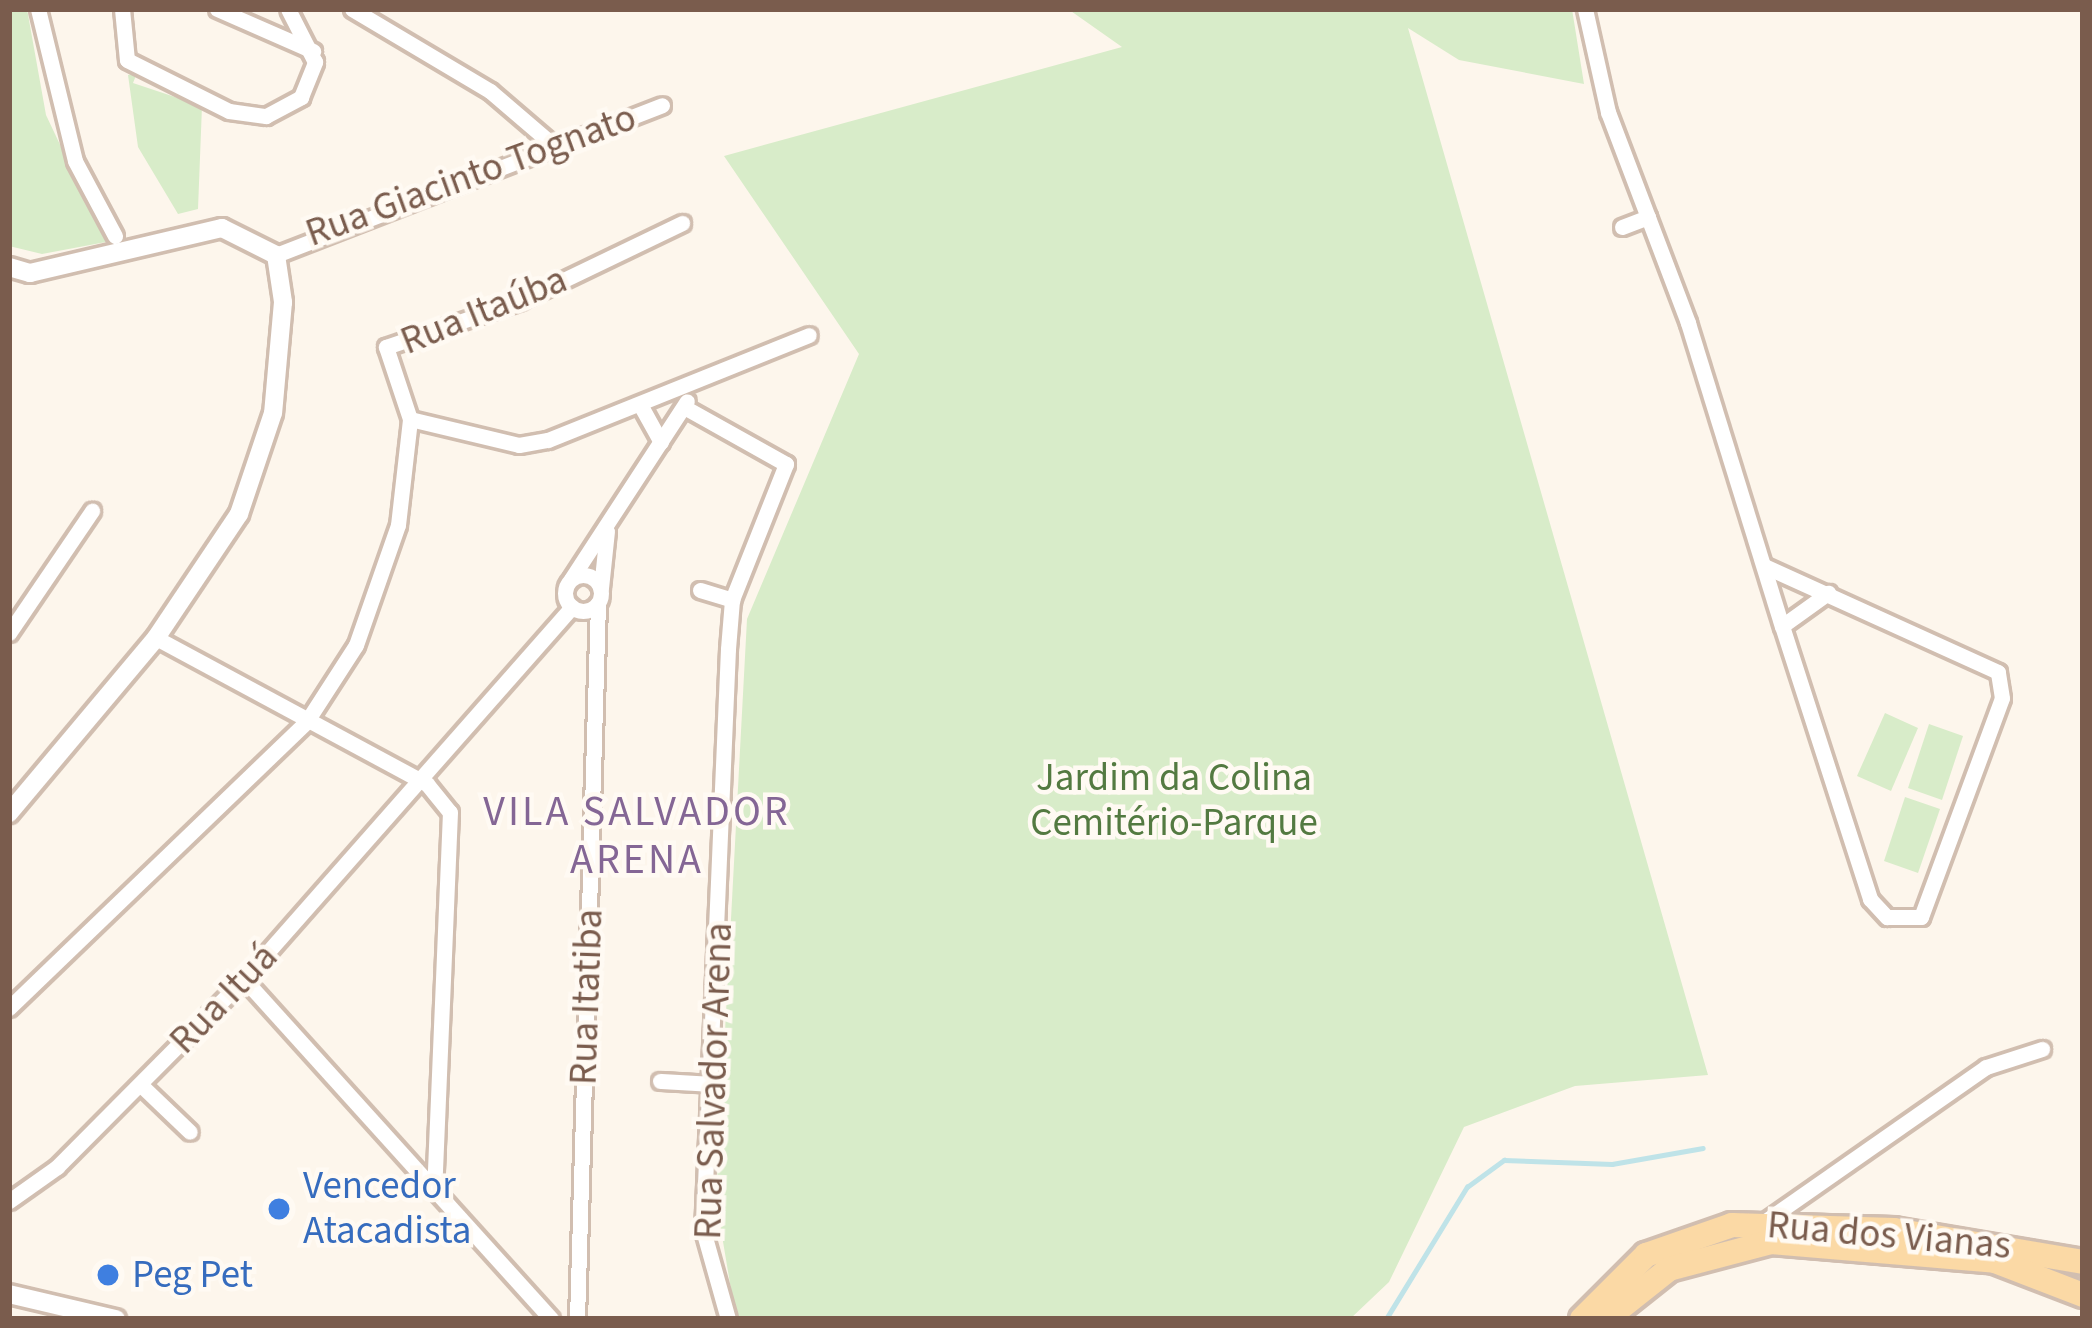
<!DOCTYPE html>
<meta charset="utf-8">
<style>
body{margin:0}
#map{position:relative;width:2092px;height:1328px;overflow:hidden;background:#fdf6ec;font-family:"Source Sans 3",sans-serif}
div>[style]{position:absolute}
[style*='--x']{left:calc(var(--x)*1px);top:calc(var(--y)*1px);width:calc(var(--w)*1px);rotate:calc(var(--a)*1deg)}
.green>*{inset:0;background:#d8ecc9}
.stream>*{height:4.5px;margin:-2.25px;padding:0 2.25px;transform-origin:2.25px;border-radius:2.25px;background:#bfe3e8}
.roads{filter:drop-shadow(3px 0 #d1beb0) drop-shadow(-3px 0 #d1beb0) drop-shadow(0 3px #d1beb0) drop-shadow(0 -3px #d1beb0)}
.minor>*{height:15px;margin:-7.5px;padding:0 7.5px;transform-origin:7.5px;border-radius:7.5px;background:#fff}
.minor>.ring{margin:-7.5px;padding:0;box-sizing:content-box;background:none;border:15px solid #fff;border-radius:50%}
.tertiary>*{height:18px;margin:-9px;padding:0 9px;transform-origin:9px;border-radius:9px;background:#fff}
.primary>*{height:24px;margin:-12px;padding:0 12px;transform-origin:12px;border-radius:12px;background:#fbd9a5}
.dots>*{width:33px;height:33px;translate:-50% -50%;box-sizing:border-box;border:6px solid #fffaf3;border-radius:50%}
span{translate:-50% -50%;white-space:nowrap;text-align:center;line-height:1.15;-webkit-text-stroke:9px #fffaf3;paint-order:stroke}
.street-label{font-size:39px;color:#7a5c4d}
.park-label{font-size:39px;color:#537a41}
.shop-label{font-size:39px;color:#366cbe}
.left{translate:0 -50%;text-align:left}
.neighbourhood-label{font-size:42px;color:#846695;letter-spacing:3px}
.frame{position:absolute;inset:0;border:12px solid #7a5c4d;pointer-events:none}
</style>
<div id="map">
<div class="green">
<div style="clip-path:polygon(9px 9px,27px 9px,46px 115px,106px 242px,42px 254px,9px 246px)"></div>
<div style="clip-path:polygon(1068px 9px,1572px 9px,1584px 84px,1459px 60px,1408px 28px,1708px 1075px,1575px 1086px,1464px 1127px,1389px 1282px,1350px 1319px,736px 1319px,716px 1200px,747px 619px,859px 354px,724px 156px,1122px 47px)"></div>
<div style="clip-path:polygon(137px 73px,133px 83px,202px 106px,198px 209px,178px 214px,138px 147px,128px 75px)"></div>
<div style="clip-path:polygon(1885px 713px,1918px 728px,1891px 791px,1857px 776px)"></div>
<div style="clip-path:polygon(1929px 724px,1963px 736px,1942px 800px,1908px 788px)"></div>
<div style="clip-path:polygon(1905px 797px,1940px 809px,1918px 873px,1884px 861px)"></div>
</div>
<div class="stream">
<div style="--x:1386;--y:1319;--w:155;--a:-58.5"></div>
<div style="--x:1467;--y:1187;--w:46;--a:-36.1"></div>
<div style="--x:1504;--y:1160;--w:108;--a:2.1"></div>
<div style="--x:1612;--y:1164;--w:92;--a:-10"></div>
</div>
<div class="roads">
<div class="minor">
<div style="--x:38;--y:9;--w:156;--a:76.3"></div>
<div style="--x:75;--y:161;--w:85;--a:61.9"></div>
<div style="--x:122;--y:9;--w:51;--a:84.4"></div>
<div style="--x:127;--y:60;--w:114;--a:26.6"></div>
<div style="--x:229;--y:111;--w:37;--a:8"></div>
<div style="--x:266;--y:116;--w:40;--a:-28"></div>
<div style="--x:301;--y:97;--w:38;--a:-68"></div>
<div style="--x:315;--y:62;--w:59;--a:-117"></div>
<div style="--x:217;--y:9;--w:105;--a:23.6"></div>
<div style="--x:352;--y:9;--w:161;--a:30.7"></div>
<div style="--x:490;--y:91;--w:83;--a:40.6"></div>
<div style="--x:1585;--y:9;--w:106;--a:77.4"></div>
<div style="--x:1608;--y:112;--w:226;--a:69.2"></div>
<div style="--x:1688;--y:323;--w:317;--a:72.8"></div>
<div style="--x:1782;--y:626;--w:287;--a:72.1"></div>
<div style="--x:1870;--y:899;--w:25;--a:47"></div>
<div style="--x:1887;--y:917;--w:34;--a:0"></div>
<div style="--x:1921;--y:917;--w:233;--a:-69.7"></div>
<div style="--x:2002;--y:698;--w:26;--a:-99"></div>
<div style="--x:1998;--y:672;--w:257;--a:-155.6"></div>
<div style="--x:1622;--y:227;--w:28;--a:-21"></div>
<div style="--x:276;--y:255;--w:414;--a:-21.2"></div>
<div style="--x:684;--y:407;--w:117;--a:29.2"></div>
<div style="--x:786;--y:464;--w:146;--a:111.7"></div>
<div style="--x:732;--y:600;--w:49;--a:94.7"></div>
<div style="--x:728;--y:649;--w:582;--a:92.46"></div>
<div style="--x:703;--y:1230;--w:92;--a:74.3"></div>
<div style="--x:642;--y:408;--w:39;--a:61"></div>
<div style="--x:410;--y:419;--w:112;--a:13.4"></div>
<div style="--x:519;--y:445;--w:29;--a:-10"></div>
<div style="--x:548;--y:440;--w:281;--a:-21.9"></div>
<div class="ring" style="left:565px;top:575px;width:21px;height:21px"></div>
<div style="--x:571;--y:579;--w:212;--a:-56.9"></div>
<div style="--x:601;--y:588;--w:57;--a:-84"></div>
<div style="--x:700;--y:590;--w:34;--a:17"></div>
<div style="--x:1782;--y:626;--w:57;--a:-35.7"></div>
<div style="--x:9;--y:633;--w:148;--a:-55.8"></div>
<div style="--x:156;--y:638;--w:308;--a:28.3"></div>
<div style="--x:427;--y:784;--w:36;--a:51"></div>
<div style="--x:450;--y:812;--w:379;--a:92.4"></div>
<div style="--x:244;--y:979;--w:458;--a:47.9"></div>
<div style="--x:9;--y:1008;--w:414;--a:-43.9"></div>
<div style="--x:307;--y:721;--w:90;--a:-57.2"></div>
<div style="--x:356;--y:645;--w:127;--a:-70.7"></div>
<div style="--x:398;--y:525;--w:107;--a:-83.5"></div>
<div style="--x:410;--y:419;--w:76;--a:-108.4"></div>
<div style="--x:386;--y:347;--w:142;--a:-18.9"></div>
<div style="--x:520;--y:301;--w:180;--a:-25.7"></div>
<div style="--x:660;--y:1081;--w:54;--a:3.2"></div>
<div style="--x:142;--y:1086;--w:66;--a:43.8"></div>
<div style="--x:9;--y:1201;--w:59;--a:-35.3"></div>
<div style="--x:57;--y:1167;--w:265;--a:-45.2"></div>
<div style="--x:244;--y:979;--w:496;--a:-48.6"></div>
<div style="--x:1761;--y:1224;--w:274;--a:-34.9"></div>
<div style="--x:1986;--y:1067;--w:59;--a:-17.8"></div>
<div style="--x:577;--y:1319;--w:716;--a:-88.32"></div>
</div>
<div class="tertiary">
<div style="--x:9;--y:267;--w:22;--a:16"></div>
<div style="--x:30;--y:273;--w:197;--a:-13.2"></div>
<div style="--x:222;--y:228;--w:60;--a:26.6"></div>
<div style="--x:276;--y:255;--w:48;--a:81.5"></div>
<div style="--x:283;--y:302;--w:111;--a:95.1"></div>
<div style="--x:273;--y:413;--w:107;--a:108.6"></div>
<div style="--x:239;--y:514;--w:149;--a:123.8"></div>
<div style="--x:156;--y:638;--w:229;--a:130"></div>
<div style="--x:9;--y:1294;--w:110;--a:13.2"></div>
</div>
<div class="primary">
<div style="--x:1582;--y:1319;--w:91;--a:-45"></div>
<div style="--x:1646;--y:1255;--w:91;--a:-19.2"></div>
<div style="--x:1732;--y:1225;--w:162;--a:1.8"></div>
<div style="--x:1894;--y:1230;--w:192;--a:9.6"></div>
<div style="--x:1606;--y:1319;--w:80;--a:-38.4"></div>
<div style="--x:1669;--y:1269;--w:106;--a:-14.8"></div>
<div style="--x:1771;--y:1242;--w:225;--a:4.8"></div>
<div style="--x:1995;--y:1261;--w:94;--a:21.1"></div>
</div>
</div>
<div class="dots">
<div style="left:279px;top:1209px;background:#3f7fe0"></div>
<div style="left:108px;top:1275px;background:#3f7fe0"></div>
</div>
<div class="street-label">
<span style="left:471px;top:176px;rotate:-20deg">Rua Giacinto Tognato</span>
<span style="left:484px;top:311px;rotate:-22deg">Rua Itaúba</span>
<span style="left:587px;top:997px;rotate:-88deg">Rua Itatiba</span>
<span style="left:224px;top:999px;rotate:-46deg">Rua Ituá</span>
<span style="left:714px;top:1081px;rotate:-88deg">Rua Salvador Arena</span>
<span style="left:1889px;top:1236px;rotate:5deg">Rua dos Vianas</span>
</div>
<div class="park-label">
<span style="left:1174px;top:801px">Jardim da Colina<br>Cemitério-Parque</span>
</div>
<div class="shop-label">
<span class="left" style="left:303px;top:1209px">Vencedor<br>Atacadista</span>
<span class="left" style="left:132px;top:1275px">Peg Pet</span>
</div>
<div class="neighbourhood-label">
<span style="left:637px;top:836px">VILA SALVADOR<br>ARENA</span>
</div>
<div class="frame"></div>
</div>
